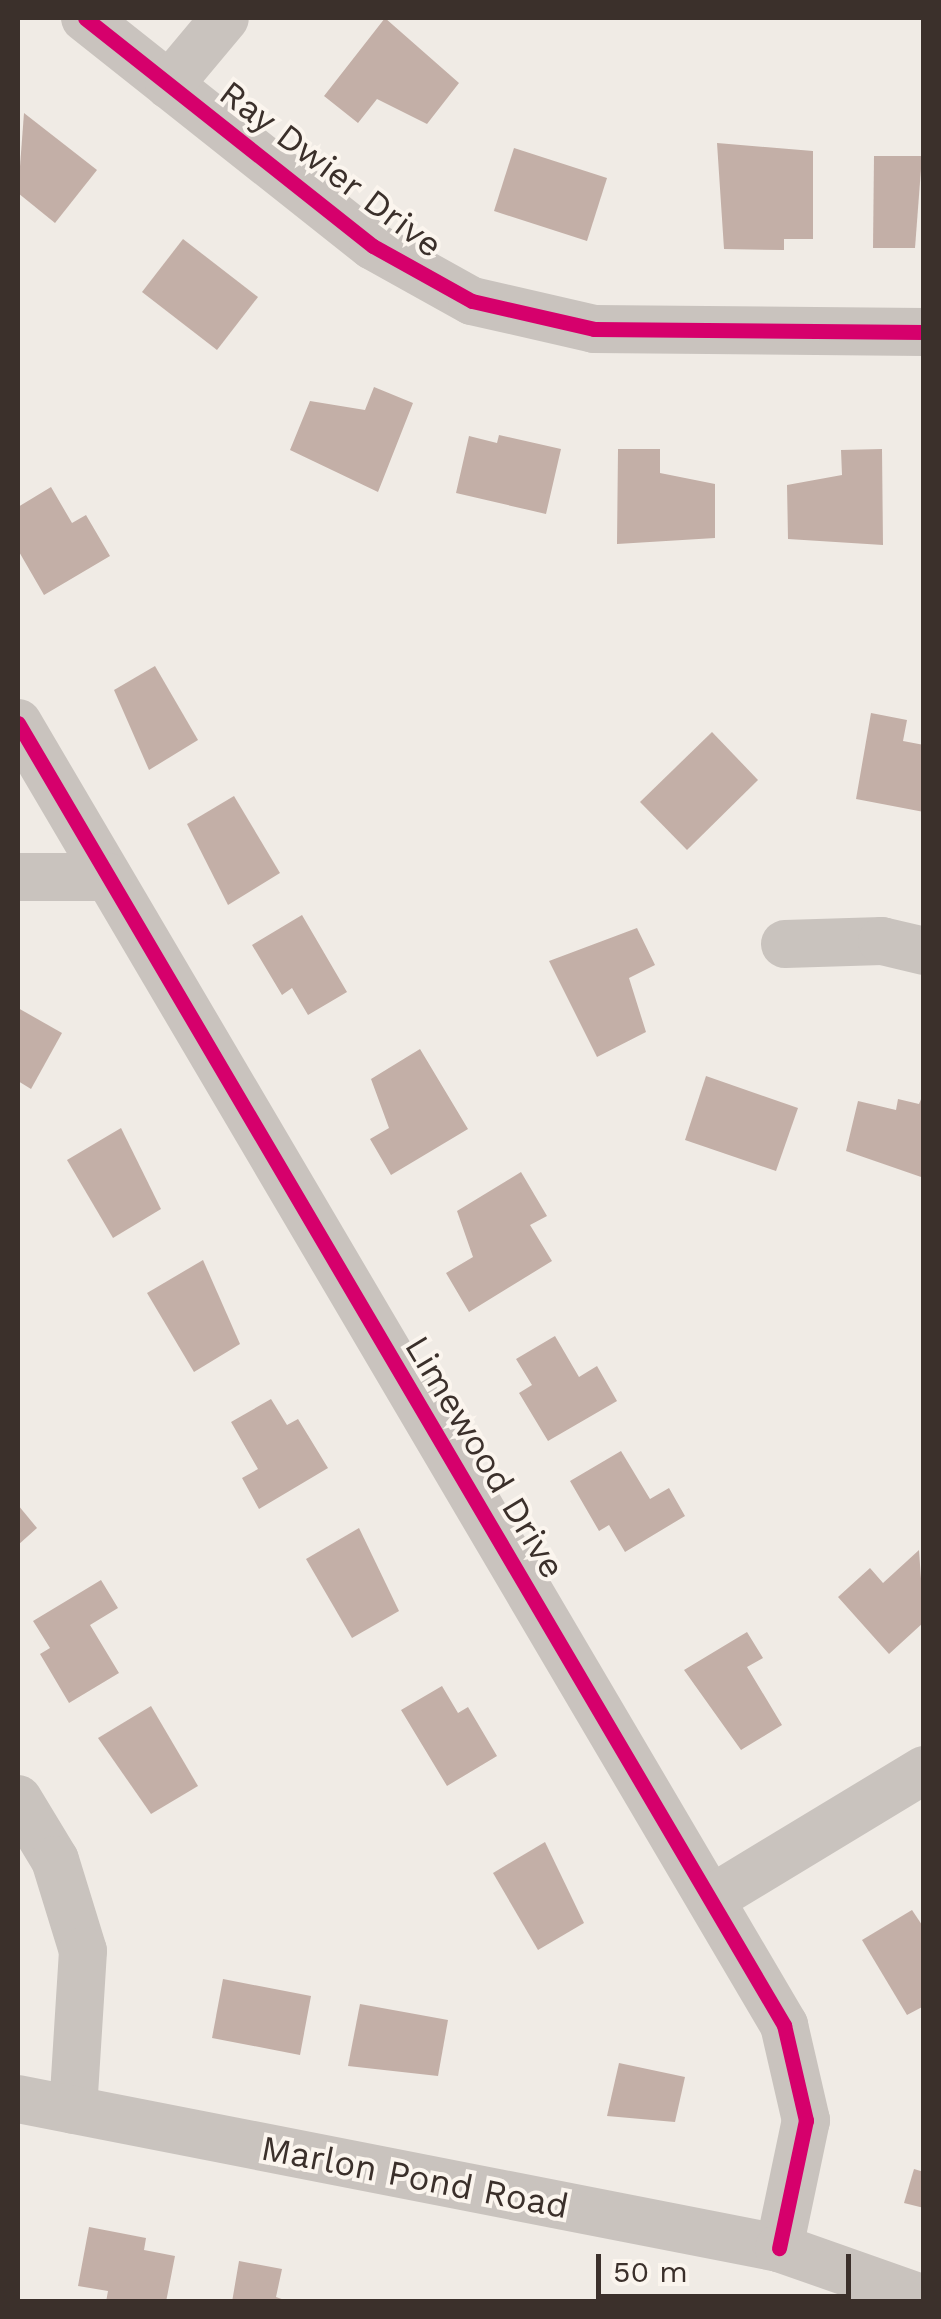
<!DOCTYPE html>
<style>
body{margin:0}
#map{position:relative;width:941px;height:2319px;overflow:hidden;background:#f0ebe5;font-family:"Work Sans",sans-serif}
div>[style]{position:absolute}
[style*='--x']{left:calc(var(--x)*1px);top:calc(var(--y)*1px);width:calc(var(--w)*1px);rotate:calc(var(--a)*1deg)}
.building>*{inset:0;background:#c3afa7}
.minor>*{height:48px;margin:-24px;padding:0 24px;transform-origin:24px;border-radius:24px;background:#c9c3be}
.cycleway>*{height:15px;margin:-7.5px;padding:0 7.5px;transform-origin:7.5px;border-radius:7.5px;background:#d6006c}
span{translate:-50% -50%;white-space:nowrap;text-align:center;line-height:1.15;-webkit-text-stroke:8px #fbf5ee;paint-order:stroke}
.street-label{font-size:35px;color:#3b302b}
.frame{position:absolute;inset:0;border:20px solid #3b302b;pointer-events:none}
.scale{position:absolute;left:596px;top:2254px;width:255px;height:45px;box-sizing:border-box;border:5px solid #3b302b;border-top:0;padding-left:12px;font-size:30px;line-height:35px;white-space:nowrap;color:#3b302b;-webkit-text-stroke:8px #fbf5ee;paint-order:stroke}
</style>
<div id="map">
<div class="building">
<div style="clip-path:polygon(385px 18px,459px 83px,427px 124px,377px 99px,358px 123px,324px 96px)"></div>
<div style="clip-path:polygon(24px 113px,97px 170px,55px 223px,18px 193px)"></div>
<div style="clip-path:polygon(717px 143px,813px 151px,813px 239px,784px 239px,784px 250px,724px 249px)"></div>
<div style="clip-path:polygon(514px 148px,607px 178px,587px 241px,494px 211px)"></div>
<div style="clip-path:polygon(874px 156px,922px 156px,915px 248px,873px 248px)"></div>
<div style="clip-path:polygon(183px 239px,258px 297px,217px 350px,142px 292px)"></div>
<div style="clip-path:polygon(374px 387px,413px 403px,378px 492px,290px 450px,310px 401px,365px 410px)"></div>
<div style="clip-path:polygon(499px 435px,561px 449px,546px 514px,456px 493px,469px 436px,497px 443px)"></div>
<div style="clip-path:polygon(618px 449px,660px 449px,660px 473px,715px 484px,715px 538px,617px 544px)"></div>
<div style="clip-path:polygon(882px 449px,883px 545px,788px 539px,787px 485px,842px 475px,841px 450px)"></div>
<div style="clip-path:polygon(51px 487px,72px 523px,86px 515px,110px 556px,44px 595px,18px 550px,18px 507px)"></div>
<div style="clip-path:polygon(155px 666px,198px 740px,149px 770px,114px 690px)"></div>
<div style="clip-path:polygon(871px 713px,907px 720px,903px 741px,924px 745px,924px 812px,856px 799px)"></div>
<div style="clip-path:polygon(712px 732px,758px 780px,687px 850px,640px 802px)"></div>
<div style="clip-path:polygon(234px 796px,280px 873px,228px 905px,187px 824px)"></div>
<div style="clip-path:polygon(302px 915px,347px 992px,308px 1015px,292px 988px,282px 995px,252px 945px)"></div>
<div style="clip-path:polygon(637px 928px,655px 965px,629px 978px,646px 1032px,597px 1057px,549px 961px)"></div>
<div style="clip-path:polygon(18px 1008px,62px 1033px,31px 1089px,18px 1081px)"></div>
<div style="clip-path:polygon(420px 1049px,468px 1129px,391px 1175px,370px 1139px,389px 1128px,371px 1079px)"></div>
<div style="clip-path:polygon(706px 1076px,798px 1108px,776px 1171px,685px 1140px)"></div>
<div style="clip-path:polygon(924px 1092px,924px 1178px,846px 1151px,858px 1101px,896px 1110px,898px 1099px,919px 1104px)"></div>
<div style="clip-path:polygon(121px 1128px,161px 1209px,113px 1238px,67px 1160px)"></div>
<div style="clip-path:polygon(521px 1172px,547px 1216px,530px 1225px,552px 1261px,469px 1312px,446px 1273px,473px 1257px,457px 1211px)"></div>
<div style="clip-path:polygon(203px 1260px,240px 1344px,194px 1372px,147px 1293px)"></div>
<div style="clip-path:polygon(555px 1336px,579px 1377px,597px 1366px,617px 1401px,548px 1441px,519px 1393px,532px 1385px,516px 1359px)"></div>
<div style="clip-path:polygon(271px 1399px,287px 1425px,298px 1419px,328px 1468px,259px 1509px,242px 1478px,258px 1469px,231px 1422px)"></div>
<div style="clip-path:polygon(621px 1451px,650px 1499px,669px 1488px,685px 1516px,625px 1552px,609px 1525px,599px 1531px,570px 1481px)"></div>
<div style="clip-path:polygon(18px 1505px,37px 1528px,18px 1545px)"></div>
<div style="clip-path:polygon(359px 1528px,399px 1611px,352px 1638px,306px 1559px)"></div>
<div style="clip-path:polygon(919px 1550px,924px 1622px,889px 1654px,838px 1597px,870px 1568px,883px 1583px)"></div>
<div style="clip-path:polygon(101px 1580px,118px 1608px,90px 1625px,119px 1673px,69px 1703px,40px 1654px,50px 1648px,33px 1621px)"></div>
<div style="clip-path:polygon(747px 1632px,763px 1658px,747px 1667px,782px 1725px,741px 1750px,684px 1670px)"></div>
<div style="clip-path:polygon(442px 1686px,458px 1713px,468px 1707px,497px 1756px,447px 1786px,401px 1710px)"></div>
<div style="clip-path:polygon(151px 1706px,198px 1786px,151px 1814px,98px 1738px)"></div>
<div style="clip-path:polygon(545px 1842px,584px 1923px,538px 1950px,493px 1873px)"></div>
<div style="clip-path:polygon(912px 1910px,924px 1928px,924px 2006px,907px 2015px,862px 1940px)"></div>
<div style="clip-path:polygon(223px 1979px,311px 1996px,300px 2055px,212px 2038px)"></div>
<div style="clip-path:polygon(360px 2004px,448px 2020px,438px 2076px,348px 2066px)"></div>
<div style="clip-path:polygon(619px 2063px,685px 2077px,675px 2122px,607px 2116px)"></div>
<div style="clip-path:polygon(914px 2169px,924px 2172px,924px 2208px,904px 2203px)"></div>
<div style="clip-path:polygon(89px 2227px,146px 2238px,144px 2250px,175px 2256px,166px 2302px,106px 2302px,108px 2291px,78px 2286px)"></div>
<div style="clip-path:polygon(239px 2261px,282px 2269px,276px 2297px,290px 2302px,232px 2302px)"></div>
</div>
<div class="minor">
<div style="--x:85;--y:18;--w:367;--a:38.4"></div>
<div style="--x:373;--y:246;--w:113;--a:29.1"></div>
<div style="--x:472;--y:301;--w:125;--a:12.9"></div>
<div style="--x:594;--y:329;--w:330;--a:0.5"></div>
<div style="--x:169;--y:85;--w:87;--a:-50.1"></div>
<div style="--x:18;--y:723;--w:1511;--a:59.53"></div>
<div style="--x:784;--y:2025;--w:98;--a:77"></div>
<div style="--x:806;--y:2120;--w:131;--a:101.9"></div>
<div style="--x:18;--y:877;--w:90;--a:0"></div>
<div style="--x:785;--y:944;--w:97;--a:-1.8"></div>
<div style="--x:882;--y:941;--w:43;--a:13.4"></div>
<div style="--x:18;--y:1799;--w:71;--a:58.8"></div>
<div style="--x:55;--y:1860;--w:95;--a:72.9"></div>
<div style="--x:83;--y:1951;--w:159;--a:93.6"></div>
<div style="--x:711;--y:1899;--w:249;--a:-31.2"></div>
<div style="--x:18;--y:2099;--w:775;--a:11.08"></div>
<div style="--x:779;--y:2248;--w:154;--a:19.4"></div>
</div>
<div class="cycleway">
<div style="--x:85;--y:18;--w:367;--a:38.4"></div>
<div style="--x:373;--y:246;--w:113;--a:29.1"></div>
<div style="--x:472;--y:301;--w:125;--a:12.9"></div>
<div style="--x:594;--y:329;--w:330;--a:0.5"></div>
<div style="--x:18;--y:723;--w:1511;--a:59.53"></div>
<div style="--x:784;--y:2025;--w:98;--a:77"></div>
<div style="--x:806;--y:2120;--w:131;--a:101.9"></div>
</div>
<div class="street-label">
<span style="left:331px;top:169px;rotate:37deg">Ray Dwier Drive</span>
<span style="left:485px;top:1457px;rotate:59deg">Limewood Drive</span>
<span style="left:415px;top:2177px;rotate:11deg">Marlon Pond Road</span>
</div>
<div class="frame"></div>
<div class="scale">50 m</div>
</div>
